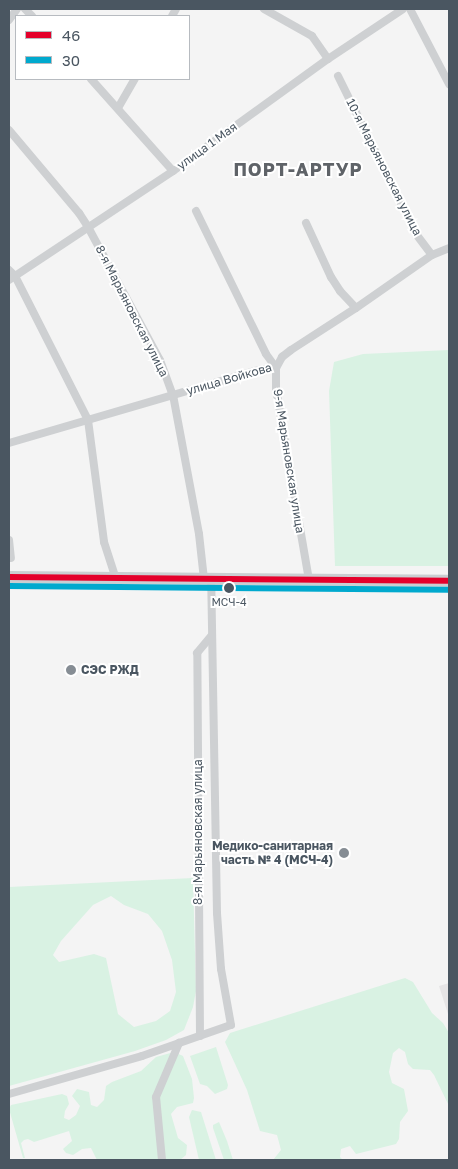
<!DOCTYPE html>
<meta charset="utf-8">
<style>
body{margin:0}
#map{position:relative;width:458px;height:1169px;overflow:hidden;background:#f4f4f4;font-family:"Golos Text",sans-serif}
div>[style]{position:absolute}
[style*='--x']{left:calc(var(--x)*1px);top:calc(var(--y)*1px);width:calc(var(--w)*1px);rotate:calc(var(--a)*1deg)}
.education>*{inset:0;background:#e6e5e6}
.green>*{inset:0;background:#d9f2e3}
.street>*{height:8px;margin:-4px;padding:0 4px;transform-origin:4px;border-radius:4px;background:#ced0d2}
.primary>*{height:12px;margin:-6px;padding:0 6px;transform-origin:6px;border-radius:6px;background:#caced1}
.bus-1>*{height:6px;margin:-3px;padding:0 3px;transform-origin:3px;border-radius:3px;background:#e4002b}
.bus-2>*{height:6px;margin:-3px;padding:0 3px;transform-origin:3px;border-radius:3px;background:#00a9ce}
.dots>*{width:14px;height:14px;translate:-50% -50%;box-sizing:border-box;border:2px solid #fff;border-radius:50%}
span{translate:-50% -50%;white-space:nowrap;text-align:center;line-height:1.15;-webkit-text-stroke:4px #fff;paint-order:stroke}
.bus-label{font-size:11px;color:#4a5661}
.street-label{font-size:12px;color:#4a5661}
.poi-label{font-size:12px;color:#4a5661;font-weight:700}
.left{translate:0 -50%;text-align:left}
.right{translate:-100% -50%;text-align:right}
.district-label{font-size:18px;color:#5f6368;font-weight:700;letter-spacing:1px}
.frame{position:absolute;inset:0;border:10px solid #4a5661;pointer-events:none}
.legend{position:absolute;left:15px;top:15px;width:175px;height:65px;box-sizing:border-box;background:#fff;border:1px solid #b7bbc0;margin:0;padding:6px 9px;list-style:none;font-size:15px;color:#4a5661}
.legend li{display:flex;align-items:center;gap:10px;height:25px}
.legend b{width:25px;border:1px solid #b7bbc0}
</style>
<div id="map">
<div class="education">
<div style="clip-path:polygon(449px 983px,449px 1017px,439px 986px)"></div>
</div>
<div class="green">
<div style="clip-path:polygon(449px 350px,449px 566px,335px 566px,329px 391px,334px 362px,363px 354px)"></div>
<div style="clip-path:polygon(evenodd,193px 878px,196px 991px,193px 1007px,184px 1030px,166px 1040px,135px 1051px,9px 1086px,9px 887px,193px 878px,111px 896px,124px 905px,148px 914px,162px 931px,172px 960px,176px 992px,170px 1011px,156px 1021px,134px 1027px,118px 1014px,106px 958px,94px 954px,59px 962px,53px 955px,61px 941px,93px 905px,111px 896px)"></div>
<div style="clip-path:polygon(405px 978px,413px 982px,432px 1013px,443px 1023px,449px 1033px,449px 1106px,434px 1075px,430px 1070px,413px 1069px,408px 1064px,405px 1052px,399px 1048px,393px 1053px,389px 1072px,392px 1083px,404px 1089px,408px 1111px,400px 1122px,399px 1139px,396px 1144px,356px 1154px,350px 1146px,341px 1149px,340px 1157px,343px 1160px,273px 1160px,281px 1150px,277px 1135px,260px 1131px,247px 1090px,225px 1042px,230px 1033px)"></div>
<div style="clip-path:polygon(216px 1047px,228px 1085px,227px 1089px,215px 1094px,207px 1086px,200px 1084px,190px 1056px)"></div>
<div style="clip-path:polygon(174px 1052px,183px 1056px,192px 1079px,194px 1098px,193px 1103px,177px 1107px,171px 1114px,178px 1138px,187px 1145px,186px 1155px,180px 1160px,97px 1160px,91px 1148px,82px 1149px,73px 1155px,66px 1153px,63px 1149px,72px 1141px,69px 1131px,34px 1142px,28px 1139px,24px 1140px,21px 1143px,25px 1158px,23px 1158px,9px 1109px,11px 1105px,62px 1094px,67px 1096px,69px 1104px,65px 1111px,64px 1118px,69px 1120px,76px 1115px,80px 1106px,72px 1096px,77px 1089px,89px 1092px,91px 1105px,97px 1107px,104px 1100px,106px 1086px,112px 1082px,141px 1071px,156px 1057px)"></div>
<div style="clip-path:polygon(192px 1110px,201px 1112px,216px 1160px,199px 1160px,189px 1117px)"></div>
<div style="clip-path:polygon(219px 1122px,227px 1141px,233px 1160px,224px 1160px,213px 1128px,213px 1125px)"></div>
</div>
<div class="street">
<div style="--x:25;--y:9;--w:10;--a:45"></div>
<div style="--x:264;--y:9;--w:55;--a:29.4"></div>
<div style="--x:312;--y:36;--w:28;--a:55"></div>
<div style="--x:410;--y:9;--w:85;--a:62.5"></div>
<div style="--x:172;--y:16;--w:8;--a:-60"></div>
<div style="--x:9;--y:20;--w:14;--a:-54"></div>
<div style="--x:338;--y:76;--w:176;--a:63.7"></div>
<div style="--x:416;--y:234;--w:26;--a:53"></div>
<div style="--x:91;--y:79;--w:123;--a:48.3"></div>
<div style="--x:118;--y:108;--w:34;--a:-60"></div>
<div style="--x:9;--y:130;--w:109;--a:49.9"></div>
<div style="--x:79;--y:213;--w:17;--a:57"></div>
<div style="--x:88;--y:227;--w:151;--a:61.6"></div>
<div style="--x:160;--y:360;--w:37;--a:70"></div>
<div style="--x:173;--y:395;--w:141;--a:79.4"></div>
<div style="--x:199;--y:534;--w:45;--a:83.7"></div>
<div style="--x:196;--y:211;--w:159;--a:63.9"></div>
<div style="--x:266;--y:354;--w:17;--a:54"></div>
<div style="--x:276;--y:368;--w:21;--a:90"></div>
<div style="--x:276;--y:389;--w:194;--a:80.2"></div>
<div style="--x:306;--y:223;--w:60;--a:65.2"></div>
<div style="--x:331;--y:277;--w:17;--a:57"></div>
<div style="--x:340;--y:291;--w:23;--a:47"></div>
<div style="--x:9;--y:270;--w:8;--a:45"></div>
<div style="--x:15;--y:276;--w:161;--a:63.1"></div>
<div style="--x:88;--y:420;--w:123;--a:82.5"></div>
<div style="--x:104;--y:542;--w:38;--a:72"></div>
<div style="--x:9;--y:280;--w:197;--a:-33.6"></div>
<div style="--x:173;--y:171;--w:191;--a:-35.9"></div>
<div style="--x:328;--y:59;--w:90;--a:-33.7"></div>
<div style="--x:276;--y:368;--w:13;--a:-61"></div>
<div style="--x:282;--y:357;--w:11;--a:-38"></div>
<div style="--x:291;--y:350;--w:77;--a:-32.9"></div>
<div style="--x:356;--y:308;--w:93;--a:-34.9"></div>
<div style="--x:432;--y:255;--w:18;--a:-22"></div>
<div style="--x:9;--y:443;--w:260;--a:-16.3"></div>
<div style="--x:259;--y:370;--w:17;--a:-7"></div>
<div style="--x:9;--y:540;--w:18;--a:84"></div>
<div style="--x:200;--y:1036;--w:383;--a:-90.4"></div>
<div style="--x:197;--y:653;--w:23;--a:-50"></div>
<div style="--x:9;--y:1094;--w:138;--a:-15.9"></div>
<div style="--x:142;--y:1056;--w:94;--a:-19.2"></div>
<div style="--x:231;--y:1025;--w:57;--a:-100.1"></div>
<div style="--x:221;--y:969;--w:56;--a:-94.1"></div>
<div style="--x:217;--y:913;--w:334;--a:-91"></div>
<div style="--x:162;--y:1160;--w:63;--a:-95.4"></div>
<div style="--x:156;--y:1097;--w:59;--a:-66.9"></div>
</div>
<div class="primary">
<div style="--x:9;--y:577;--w:440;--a:0.5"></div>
</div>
<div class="bus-1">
<div style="--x:9;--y:577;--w:440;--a:0.5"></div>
</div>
<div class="bus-2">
<div style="--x:9;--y:586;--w:440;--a:0.5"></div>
</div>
<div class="dots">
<div style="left:229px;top:588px;background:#4a5661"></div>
<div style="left:71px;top:670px;background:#868d94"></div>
<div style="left:344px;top:853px;background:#868d94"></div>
</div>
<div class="bus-label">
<span style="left:229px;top:602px">МСЧ-4</span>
</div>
<div class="street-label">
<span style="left:207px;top:146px;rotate:-36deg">улица 1 Мая</span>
<span style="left:384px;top:167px;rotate:63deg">10-я Марьяновская улица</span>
<span style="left:132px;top:311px;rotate:63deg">8-я Марьяновская улица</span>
<span style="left:229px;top:379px;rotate:-16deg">улица Войкова</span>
<span style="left:289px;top:461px;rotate:81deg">9-я Марьяновская улица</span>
<span style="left:198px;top:832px;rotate:-90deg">8-я Марьяновская улица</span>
</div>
<div class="poi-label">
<span class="left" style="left:81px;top:670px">СЭС РЖД</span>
<span class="right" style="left:333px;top:853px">Медико-санитарная<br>часть № 4 (МСЧ-4)</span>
</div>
<div class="district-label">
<span style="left:298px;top:169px">ПОРТ-АРТУР</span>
</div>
<div class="frame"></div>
<ul class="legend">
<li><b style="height:6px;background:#e4002b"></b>46</li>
<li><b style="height:6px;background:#00a9ce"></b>30</li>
</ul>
</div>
